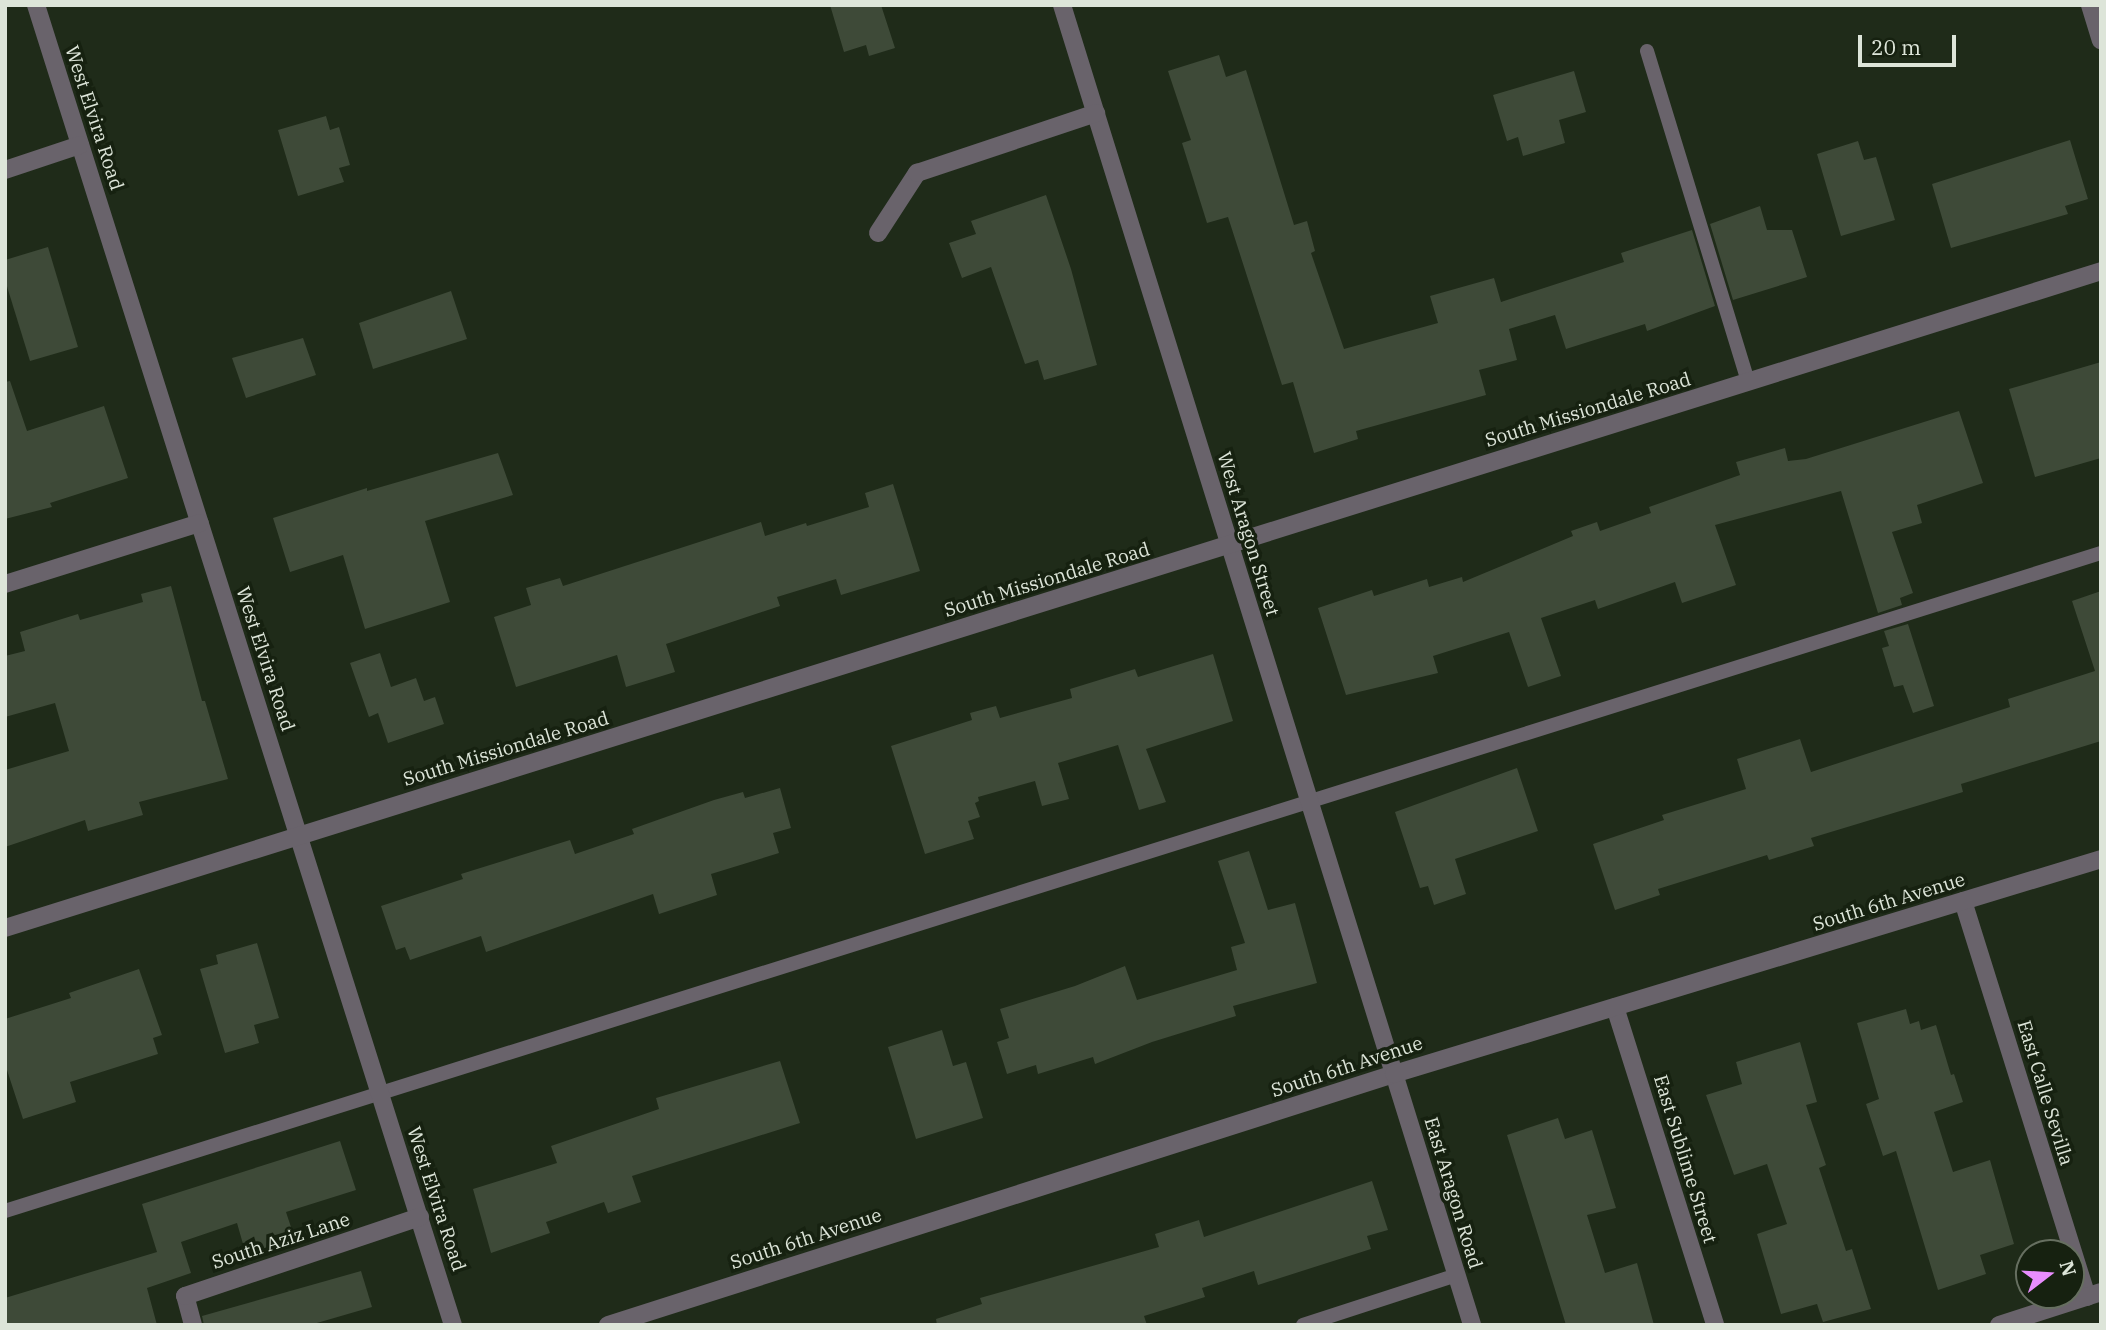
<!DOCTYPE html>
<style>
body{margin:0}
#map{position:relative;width:2106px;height:1330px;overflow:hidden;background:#1f2b19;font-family:"IBM Plex Serif",serif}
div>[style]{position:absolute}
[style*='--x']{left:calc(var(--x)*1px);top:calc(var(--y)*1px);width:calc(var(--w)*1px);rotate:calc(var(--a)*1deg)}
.building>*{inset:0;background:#3e4a38}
.service>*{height:14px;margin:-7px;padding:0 7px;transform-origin:7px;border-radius:7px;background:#69636b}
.minor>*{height:18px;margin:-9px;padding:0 9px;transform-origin:9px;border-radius:9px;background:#69636b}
.tertiary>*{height:18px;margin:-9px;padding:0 9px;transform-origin:9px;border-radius:9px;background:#69636b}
span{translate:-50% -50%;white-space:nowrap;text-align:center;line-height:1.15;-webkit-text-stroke:7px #162110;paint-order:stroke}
.street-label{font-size:19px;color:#dde5d9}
.frame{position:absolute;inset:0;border:7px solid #dde5d9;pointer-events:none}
.north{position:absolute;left:2015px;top:1239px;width:70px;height:70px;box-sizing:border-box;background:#162110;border:2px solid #666f60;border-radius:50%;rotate:73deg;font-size:19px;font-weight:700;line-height:28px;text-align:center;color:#dde5d9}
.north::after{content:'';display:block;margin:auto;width:24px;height:32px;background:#e98dfe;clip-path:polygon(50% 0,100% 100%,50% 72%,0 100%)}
.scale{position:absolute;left:1858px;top:35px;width:98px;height:32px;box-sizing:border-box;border:4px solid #dde5d9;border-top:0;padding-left:9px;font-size:21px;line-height:24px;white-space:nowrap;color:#dde5d9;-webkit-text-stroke:5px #162110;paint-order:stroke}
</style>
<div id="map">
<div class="building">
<div style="clip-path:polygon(830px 5px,881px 5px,895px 48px,869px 56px,866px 45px,844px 52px)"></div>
<div style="clip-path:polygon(1219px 55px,1226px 77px,1246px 70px,1294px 225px,1307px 221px,1315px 251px,1311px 253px,1344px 349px,1438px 323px,1430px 296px,1494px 278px,1501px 302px,1624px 262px,1621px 253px,1692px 230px,1715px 306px,1647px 331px,1645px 324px,1566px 349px,1555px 315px,1509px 329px,1517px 360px,1479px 370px,1486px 395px,1356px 431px,1358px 439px,1314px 453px,1293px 382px,1282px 385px,1228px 217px,1207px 223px,1182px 143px,1191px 140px,1168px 71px)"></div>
<div style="clip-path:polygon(1574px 71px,1586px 112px,1559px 120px,1565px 143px,1523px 156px,1518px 137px,1507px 141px,1493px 95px)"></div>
<div style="clip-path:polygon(326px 116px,330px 130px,339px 127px,350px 165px,339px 168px,344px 182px,298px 196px,278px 130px)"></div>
<div style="clip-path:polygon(2070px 140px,2088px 199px,2065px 206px,2068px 214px,1951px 248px,1932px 184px)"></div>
<div style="clip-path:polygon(1858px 141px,1864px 160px,1876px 157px,1895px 220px,1841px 236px,1817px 154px)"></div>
<div style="clip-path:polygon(1046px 195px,1071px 269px,1097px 365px,1044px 380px,1038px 360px,1025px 364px,991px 267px,962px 278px,949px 243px,976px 234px,971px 221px)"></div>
<div style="clip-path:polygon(1760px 206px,1767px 230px,1792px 230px,1807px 277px,1733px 300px,1710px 224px)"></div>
<div style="clip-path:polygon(48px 247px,78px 347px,30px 361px,5px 280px,5px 260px)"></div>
<div style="clip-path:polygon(451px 291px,467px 339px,373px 369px,359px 323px)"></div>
<div style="clip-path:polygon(303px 338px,316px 375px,246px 398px,232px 358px)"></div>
<div style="clip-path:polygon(2101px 362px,2101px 458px,2035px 477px,2009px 389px)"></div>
<div style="clip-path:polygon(10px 381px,27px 431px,104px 406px,128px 478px,50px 503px,52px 507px,5px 519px,5px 382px)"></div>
<div style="clip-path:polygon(1959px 411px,1983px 483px,1917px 505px,1922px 523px,1892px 532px,1913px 593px,1900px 598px,1902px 605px,1878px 613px,1841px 491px,1715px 525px,1736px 585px,1682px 603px,1675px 582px,1598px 609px,1595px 600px,1541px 618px,1561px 676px,1528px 687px,1509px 632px,1433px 656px,1438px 673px,1346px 695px,1318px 608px,1372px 590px,1374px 596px,1427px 579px,1429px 587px,1462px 577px,1463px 582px,1573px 536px,1571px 531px,1597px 522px,1600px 531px,1651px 513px,1649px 507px,1740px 475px,1736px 462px,1785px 448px,1788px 461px,1806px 459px)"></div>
<div style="clip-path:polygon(498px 453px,513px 495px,425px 521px,450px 602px,365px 629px,343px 555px,290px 572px,273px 518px,367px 488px,367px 491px)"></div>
<div style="clip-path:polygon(893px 484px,920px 571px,841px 595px,836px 579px,777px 597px,780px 606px,666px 644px,675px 672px,626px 687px,617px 655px,516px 687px,494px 617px,531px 605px,526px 588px,560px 578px,563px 586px,761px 522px,765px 536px,806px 523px,807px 526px,869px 507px,865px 493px)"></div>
<div style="clip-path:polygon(171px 586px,202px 701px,205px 701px,228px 779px,139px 802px,143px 815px,88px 831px,85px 820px,5px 847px,5px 770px,69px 751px,55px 703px,5px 717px,5px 656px,25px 651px,20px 632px,78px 614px,80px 620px,143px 602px,141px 594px)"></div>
<div style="clip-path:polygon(2101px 591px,2101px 741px,1961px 784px,1963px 792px,1811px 838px,1814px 846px,1769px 860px,1767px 855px,1658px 889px,1660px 895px,1615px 910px,1593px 844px,1664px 820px,1662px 815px,1746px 789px,1737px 759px,1800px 739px,1811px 772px,2010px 707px,2008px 699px,2095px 671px,2072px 601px)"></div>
<div style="clip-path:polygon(1908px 624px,1934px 706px,1913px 713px,1903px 685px,1894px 687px,1882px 648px,1889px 646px,1884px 631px)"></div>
<div style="clip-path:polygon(380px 653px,391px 687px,416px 678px,424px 701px,435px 697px,444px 724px,388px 743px,378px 713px,369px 717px,350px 663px)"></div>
<div style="clip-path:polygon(1213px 654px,1233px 721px,1146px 749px,1166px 802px,1139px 810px,1118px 745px,1058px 763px,1069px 799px,1042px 806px,1035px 781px,978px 797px,979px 801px,975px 803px,980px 817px,968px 821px,974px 839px,925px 854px,891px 746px,972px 720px,970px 713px,996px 706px,1000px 718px,1072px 698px,1070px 689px,1135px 669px,1138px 677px)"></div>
<div style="clip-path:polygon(1517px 768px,1538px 831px,1455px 859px,1466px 894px,1434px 905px,1428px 886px,1420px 888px,1395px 812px)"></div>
<div style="clip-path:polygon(780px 788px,791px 828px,773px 833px,779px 853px,711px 874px,717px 895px,659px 914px,653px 894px,486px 952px,481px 936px,410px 960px,405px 947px,396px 950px,381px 906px,463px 879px,461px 874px,570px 840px,575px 854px,634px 834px,632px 829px,714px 800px,743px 792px,745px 798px)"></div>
<div style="clip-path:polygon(1249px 851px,1268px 910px,1295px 903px,1317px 983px,1233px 1006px,1236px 1016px,1152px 1042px,1095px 1064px,1093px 1057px,1038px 1074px,1036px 1065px,1007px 1074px,997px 1042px,1009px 1038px,1000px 1009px,1075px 986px,1125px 966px,1137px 1000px,1237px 970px,1231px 947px,1245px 943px,1218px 861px)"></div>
<div style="clip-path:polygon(257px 943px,279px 1018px,254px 1025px,259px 1043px,225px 1053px,200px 969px,218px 964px,216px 955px)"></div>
<div style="clip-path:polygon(139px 969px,162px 1035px,153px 1038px,158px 1054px,70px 1082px,76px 1102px,23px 1119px,5px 1064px,5px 1019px,71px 998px,69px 993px)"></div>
<div style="clip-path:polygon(1906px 1009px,1910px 1024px,1919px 1021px,1921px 1030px,1936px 1025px,1951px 1075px,1954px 1074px,1963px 1102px,1934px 1112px,1953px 1172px,1990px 1160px,2014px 1244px,1980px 1255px,1986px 1274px,1938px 1290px,1896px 1151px,1883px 1156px,1866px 1104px,1879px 1099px,1857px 1023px)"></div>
<div style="clip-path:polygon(942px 1030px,953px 1066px,966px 1062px,983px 1118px,916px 1139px,888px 1047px)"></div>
<div style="clip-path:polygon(1800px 1042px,1817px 1102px,1806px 1105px,1826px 1165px,1819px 1168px,1846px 1251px,1852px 1249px,1871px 1309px,1823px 1322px,1817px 1304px,1781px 1314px,1757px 1234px,1787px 1224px,1767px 1164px,1734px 1175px,1706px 1095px,1742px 1084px,1736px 1062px)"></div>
<div style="clip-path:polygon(780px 1061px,800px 1123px,632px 1176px,641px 1202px,608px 1213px,604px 1202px,546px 1222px,550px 1233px,491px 1253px,473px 1189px,557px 1163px,551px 1146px,659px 1109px,656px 1098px)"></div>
<div style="clip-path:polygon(1558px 1118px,1565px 1139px,1592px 1130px,1616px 1208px,1587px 1215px,1605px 1273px,1637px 1263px,1654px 1325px,1566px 1325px,1507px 1135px)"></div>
<div style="clip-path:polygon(340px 1141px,356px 1190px,286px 1212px,296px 1242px,247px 1258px,237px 1223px,181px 1242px,191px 1273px,147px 1288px,157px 1325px,5px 1325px,5px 1298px,157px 1252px,142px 1204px)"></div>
<div style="clip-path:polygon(1372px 1181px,1388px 1230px,1367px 1236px,1371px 1249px,1258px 1285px,1254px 1271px,1202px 1288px,1205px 1297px,1144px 1316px,1147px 1325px,937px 1325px,936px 1319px,982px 1304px,980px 1298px,1159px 1247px,1155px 1234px,1199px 1220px,1204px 1237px)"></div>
<div style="clip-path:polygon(361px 1271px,372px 1307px,310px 1325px,204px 1325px,202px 1316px)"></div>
</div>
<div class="service">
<div style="--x:1647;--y:51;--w:346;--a:73"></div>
<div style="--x:5;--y:1211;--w:2197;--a:-17.43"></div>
<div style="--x:1303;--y:1325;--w:162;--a:-18"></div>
</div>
<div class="minor">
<div style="--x:36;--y:5;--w:1384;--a:72.47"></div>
<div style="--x:1062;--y:5;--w:1382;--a:72.74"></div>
<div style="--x:2090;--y:5;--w:37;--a:73"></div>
<div style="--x:5;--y:170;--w:79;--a:-18.4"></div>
<div style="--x:878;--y:233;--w:72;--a:-57"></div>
<div style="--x:917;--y:173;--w:189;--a:-18.5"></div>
<div style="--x:5;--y:584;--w:204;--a:-17.4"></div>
<div style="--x:1963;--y:901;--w:415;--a:72.6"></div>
<div style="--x:5;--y:928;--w:2197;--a:-17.4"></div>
<div style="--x:1615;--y:1007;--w:333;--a:72.5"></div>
<div style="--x:193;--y:1325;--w:30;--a:-105"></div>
<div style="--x:185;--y:1296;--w:248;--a:-18.6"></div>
<div style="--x:1999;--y:1325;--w:107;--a:-17.9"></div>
</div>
<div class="tertiary">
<div style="--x:608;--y:1325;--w:825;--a:-17.71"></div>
<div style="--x:1394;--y:1074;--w:739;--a:-16.91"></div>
</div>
<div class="street-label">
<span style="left:94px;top:118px;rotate:72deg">West Elvira Road</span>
<span style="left:1588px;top:410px;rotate:-17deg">South Missiondale Road</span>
<span style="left:1248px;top:534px;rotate:73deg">West Aragon Street</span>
<span style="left:1047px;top:580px;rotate:-17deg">South Missiondale Road</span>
<span style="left:265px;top:659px;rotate:72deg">West Elvira Road</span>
<span style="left:506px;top:749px;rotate:-17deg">South Missiondale Road</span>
<span style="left:1889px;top:902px;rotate:-17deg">South 6th Avenue</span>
<span style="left:1347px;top:1067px;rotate:-18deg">South 6th Avenue</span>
<span style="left:2045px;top:1093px;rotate:73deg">East Calle Sevilla</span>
<span style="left:1685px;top:1159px;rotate:73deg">East Sublime Street</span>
<span style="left:1453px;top:1193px;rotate:73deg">East Aragon Road</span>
<span style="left:436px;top:1199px;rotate:72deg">West Elvira Road</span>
<span style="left:806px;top:1239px;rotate:-18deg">South 6th Avenue</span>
<span style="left:281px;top:1241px;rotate:-18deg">South Aziz Lane</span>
</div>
<div class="frame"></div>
<div class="north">N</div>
<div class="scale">20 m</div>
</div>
